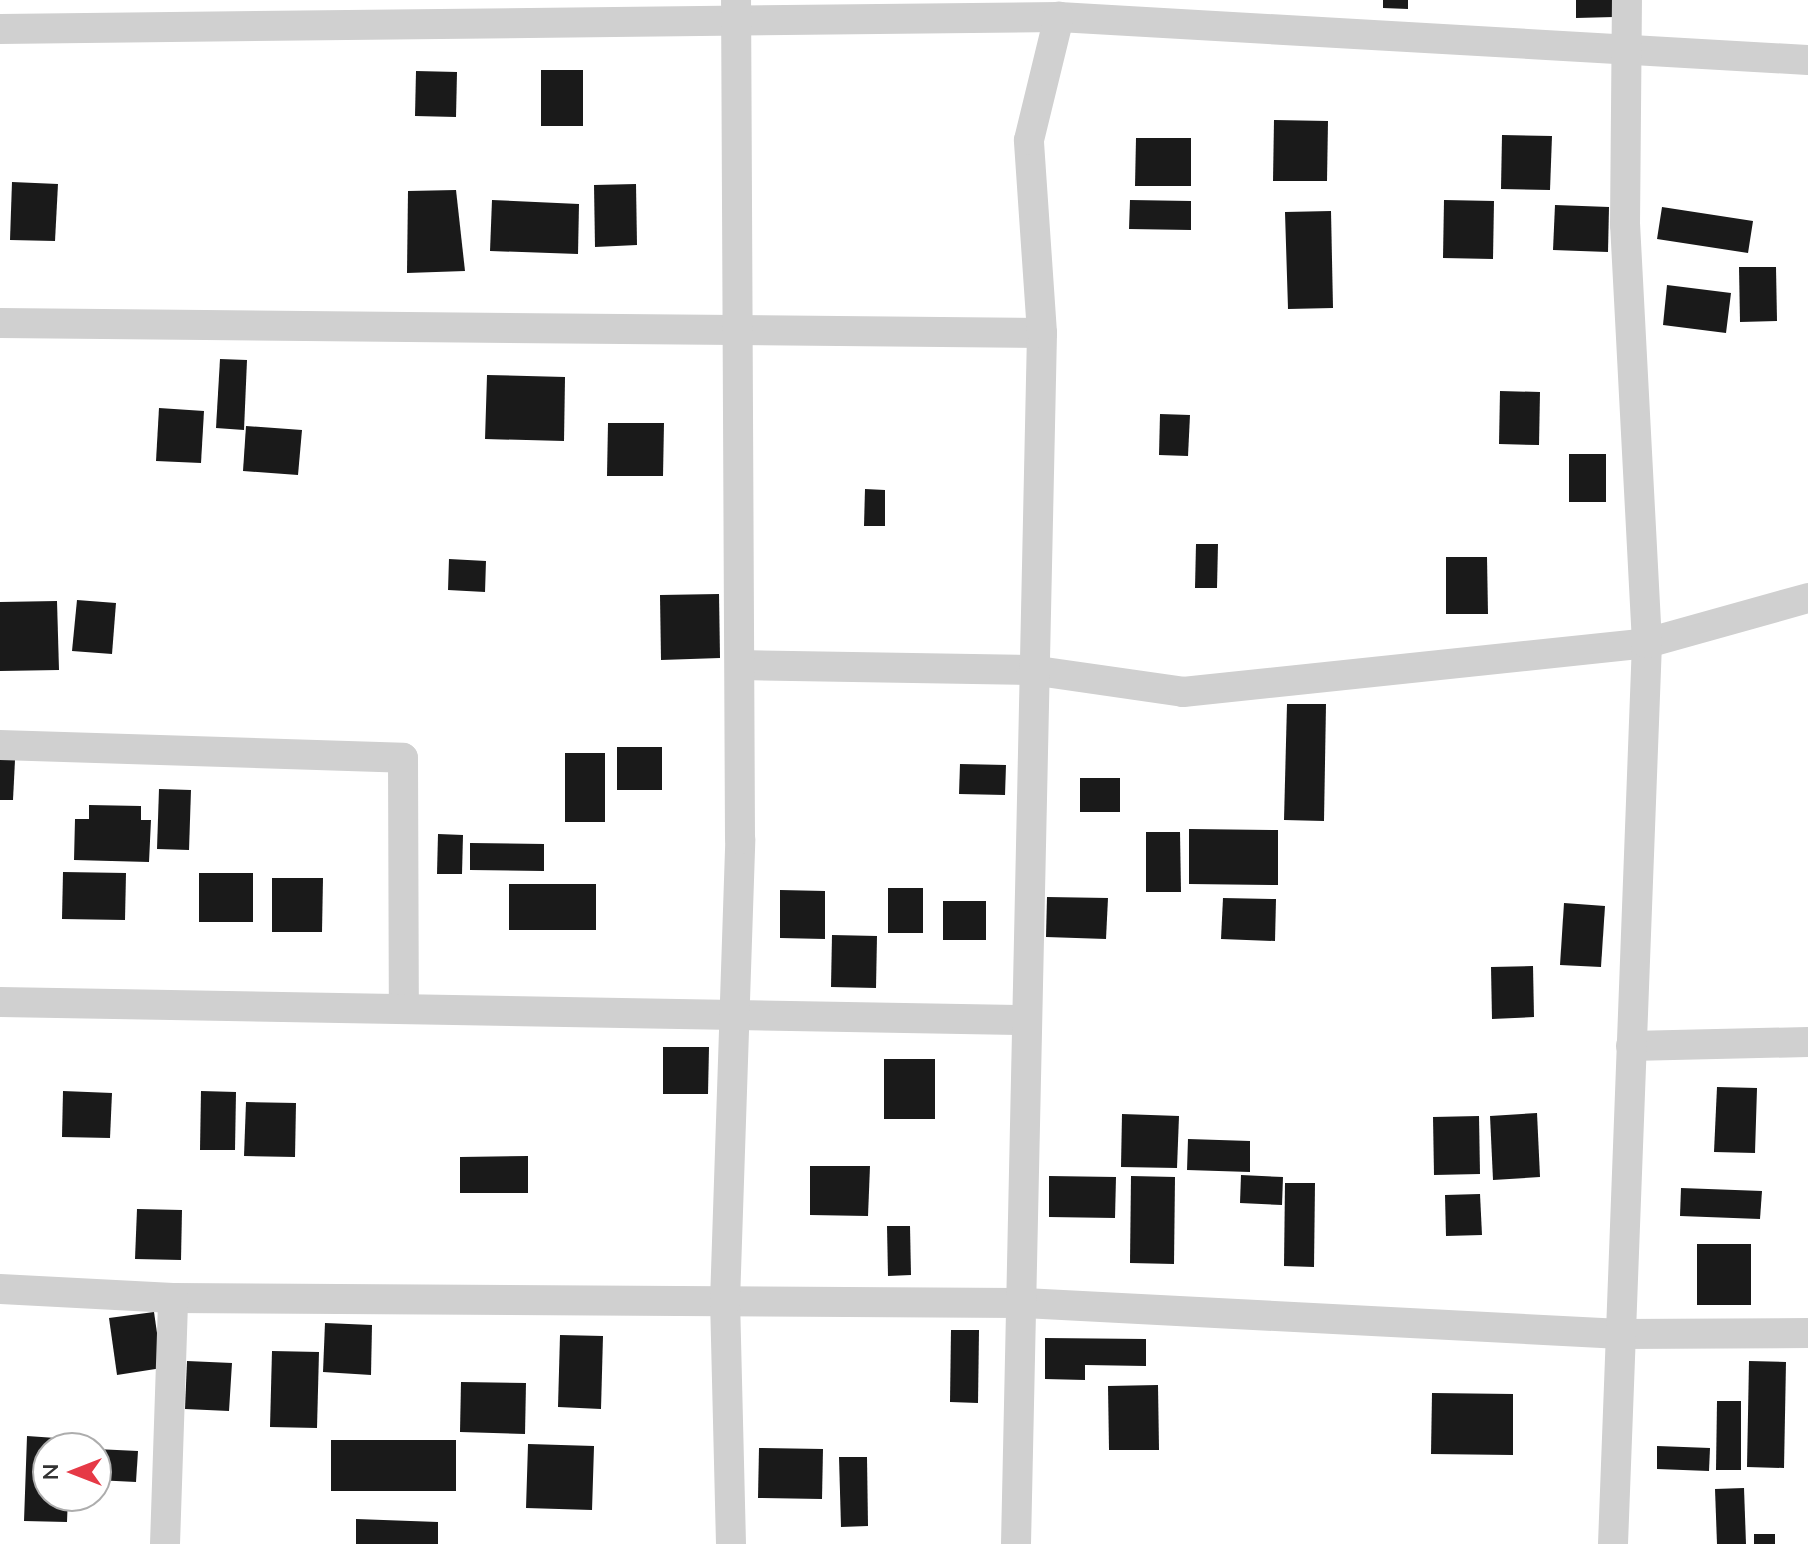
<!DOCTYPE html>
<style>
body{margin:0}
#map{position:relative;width:1808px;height:1544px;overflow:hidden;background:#fff;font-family:Mulish,sans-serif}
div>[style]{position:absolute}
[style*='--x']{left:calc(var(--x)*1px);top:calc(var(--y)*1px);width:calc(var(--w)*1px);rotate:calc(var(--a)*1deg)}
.building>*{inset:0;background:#1a1a1a}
.minor>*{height:30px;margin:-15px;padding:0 15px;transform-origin:15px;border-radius:15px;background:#d0d0d0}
span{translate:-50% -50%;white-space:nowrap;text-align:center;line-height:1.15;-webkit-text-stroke:8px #fff;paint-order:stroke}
.north{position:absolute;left:32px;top:1432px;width:80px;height:80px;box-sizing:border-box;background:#fff;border:2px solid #adadad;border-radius:50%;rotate:270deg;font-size:22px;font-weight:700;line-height:32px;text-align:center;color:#333}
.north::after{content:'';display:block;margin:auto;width:28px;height:36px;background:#e63946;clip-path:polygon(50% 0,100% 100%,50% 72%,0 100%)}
</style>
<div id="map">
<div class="building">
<div style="clip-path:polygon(1383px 0,1408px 0,1408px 9px,1383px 8px)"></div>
<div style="clip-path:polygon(1576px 0,1614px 0,1614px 17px,1576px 18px)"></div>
<div style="clip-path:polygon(541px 70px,583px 70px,583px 126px,541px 126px)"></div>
<div style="clip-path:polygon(416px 71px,457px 72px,456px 117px,415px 116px)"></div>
<div style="clip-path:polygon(1274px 120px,1328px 121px,1327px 181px,1273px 181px)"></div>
<div style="clip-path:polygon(1502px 135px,1552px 136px,1550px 190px,1501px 189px)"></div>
<div style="clip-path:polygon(1136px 138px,1191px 138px,1191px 186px,1135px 186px)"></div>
<div style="clip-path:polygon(12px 182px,58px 184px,55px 241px,10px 240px)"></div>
<div style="clip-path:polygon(636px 184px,637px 245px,595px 247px,594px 185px)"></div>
<div style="clip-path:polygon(456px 190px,465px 271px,407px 273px,408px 191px)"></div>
<div style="clip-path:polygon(492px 200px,579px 204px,578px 254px,490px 251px)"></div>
<div style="clip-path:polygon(1130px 200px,1191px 201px,1191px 230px,1129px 229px)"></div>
<div style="clip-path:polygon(1444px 200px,1494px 201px,1493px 259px,1443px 258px)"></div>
<div style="clip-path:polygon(1555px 205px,1609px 207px,1608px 252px,1553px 250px)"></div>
<div style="clip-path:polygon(1662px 207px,1753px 221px,1748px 253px,1657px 239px)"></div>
<div style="clip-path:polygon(1331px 211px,1333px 308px,1288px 309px,1285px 212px)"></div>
<div style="clip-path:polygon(1739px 267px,1776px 267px,1777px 321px,1740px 322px)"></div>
<div style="clip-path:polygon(1667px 285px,1731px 293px,1726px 333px,1663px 325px)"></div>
<div style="clip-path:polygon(220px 359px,247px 360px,244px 430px,216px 428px)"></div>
<div style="clip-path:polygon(487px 375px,565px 377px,564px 441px,485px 439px)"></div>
<div style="clip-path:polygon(1500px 391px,1540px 392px,1539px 445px,1499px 444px)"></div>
<div style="clip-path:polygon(159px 408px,204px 411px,201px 463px,156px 461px)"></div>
<div style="clip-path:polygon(1160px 414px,1190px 415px,1188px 456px,1159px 455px)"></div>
<div style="clip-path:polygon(608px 423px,664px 423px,663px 476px,607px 476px)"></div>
<div style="clip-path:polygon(246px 426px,302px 430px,298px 475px,243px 471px)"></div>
<div style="clip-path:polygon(1569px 454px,1606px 454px,1606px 502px,1569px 502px)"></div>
<div style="clip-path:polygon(865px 489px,885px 490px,885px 526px,864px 526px)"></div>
<div style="clip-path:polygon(1196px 544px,1218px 544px,1217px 588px,1195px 588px)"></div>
<div style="clip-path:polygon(1446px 557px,1487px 557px,1488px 614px,1446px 614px)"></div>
<div style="clip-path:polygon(449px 559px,486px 561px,485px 592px,448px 590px)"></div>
<div style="clip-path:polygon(719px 594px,720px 658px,661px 660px,660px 595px)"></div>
<div style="clip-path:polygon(77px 600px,116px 603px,112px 654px,72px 651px)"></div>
<div style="clip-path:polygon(57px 601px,59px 670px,0 671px,0 602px)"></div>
<div style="clip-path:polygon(1287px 704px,1326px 704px,1324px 821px,1284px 820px)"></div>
<div style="clip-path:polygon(617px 747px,662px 747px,662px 790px,617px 790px)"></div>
<div style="clip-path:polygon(565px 753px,605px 753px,605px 822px,565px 822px)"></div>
<div style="clip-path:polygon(0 759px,15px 760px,13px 800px,0 800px)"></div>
<div style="clip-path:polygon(960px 764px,1006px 765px,1005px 795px,959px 794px)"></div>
<div style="clip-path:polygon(1080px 778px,1120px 778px,1120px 812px,1080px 812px)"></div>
<div style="clip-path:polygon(159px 789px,191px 790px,189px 850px,157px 849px)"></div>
<div style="clip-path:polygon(89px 805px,141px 806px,141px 820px,151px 820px,149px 862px,74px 860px,75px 819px,89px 819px)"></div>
<div style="clip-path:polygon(1189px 829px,1278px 830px,1278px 885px,1189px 884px)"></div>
<div style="clip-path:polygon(1146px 832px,1180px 832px,1181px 892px,1146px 892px)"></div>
<div style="clip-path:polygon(438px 834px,463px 835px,462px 874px,437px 874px)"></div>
<div style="clip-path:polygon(470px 843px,544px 844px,544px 871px,470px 870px)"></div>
<div style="clip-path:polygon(63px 872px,126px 873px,125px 920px,62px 919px)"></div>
<div style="clip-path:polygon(199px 873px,253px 873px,253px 922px,199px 922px)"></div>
<div style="clip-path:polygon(272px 878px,323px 878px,322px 932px,272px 932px)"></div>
<div style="clip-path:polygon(509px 884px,596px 884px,596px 930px,509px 930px)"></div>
<div style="clip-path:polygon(888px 888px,923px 888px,923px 933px,888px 933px)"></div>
<div style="clip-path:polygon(780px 890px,825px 891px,825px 939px,780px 938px)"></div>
<div style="clip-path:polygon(1047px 897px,1108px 898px,1106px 939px,1046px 937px)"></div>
<div style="clip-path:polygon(1223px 898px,1276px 899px,1275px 941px,1221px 939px)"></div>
<div style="clip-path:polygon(943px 901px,986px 901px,986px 940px,943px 940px)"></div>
<div style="clip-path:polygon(1564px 903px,1605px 906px,1601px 967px,1560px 965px)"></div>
<div style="clip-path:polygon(832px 935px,877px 936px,876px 988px,831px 987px)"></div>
<div style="clip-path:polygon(1533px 966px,1534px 1017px,1492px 1019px,1491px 967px)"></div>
<div style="clip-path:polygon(663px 1047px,709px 1047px,708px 1094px,663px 1094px)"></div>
<div style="clip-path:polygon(884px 1059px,935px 1059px,935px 1119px,884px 1119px)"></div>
<div style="clip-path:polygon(1717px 1087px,1757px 1088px,1755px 1153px,1714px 1152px)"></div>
<div style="clip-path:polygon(63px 1091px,112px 1093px,110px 1138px,62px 1137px)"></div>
<div style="clip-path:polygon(201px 1091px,236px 1092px,235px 1150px,200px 1150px)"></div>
<div style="clip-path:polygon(246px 1102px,296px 1103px,295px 1157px,244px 1156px)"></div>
<div style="clip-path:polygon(1537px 1113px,1540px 1177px,1493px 1180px,1490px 1116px)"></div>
<div style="clip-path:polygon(1122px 1114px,1179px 1116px,1177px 1168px,1121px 1167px)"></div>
<div style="clip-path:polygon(1479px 1116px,1480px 1174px,1434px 1175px,1433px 1117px)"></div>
<div style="clip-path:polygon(1188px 1139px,1250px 1141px,1250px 1172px,1187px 1170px)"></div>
<div style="clip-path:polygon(528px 1156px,528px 1193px,460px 1193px,460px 1157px)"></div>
<div style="clip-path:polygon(810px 1166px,870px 1166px,868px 1216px,810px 1215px)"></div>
<div style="clip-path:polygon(1241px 1175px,1283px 1177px,1282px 1205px,1240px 1203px)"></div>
<div style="clip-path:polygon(1049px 1176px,1116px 1177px,1115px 1218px,1049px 1217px)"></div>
<div style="clip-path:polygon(1131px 1176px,1175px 1177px,1174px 1264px,1130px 1263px)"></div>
<div style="clip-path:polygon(1285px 1183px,1315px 1183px,1314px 1267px,1284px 1266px)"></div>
<div style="clip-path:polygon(1681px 1188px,1762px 1191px,1760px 1219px,1680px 1216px)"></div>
<div style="clip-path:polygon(1480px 1194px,1482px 1235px,1446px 1236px,1445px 1195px)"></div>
<div style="clip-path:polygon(137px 1209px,182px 1210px,181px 1260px,135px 1259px)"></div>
<div style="clip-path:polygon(887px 1226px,910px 1226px,911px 1275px,888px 1276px)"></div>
<div style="clip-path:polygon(1697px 1244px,1751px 1244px,1751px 1305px,1697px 1305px)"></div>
<div style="clip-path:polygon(154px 1312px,162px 1368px,117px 1375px,109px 1318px)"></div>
<div style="clip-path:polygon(325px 1323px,372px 1325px,371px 1375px,323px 1372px)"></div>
<div style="clip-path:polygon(951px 1330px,979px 1330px,978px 1403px,950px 1402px)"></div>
<div style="clip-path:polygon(560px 1335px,603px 1336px,601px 1409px,558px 1407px)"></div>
<div style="clip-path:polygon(1045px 1338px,1146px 1339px,1146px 1366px,1085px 1365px,1085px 1380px,1045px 1379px)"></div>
<div style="clip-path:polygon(272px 1351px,319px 1352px,317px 1428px,270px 1427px)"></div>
<div style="clip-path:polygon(187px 1361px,232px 1363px,229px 1411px,185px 1409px)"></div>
<div style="clip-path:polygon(1749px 1361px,1786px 1362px,1784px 1468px,1747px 1467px)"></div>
<div style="clip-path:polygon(461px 1382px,526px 1383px,525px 1434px,460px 1432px)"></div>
<div style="clip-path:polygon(1158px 1385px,1159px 1450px,1109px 1450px,1108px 1386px)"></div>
<div style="clip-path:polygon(1432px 1393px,1513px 1394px,1513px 1455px,1431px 1454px)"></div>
<div style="clip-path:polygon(1717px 1401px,1741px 1401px,1741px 1470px,1716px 1470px)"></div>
<div style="clip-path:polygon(27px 1436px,70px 1439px,70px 1448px,48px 1448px,48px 1496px,68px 1496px,67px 1522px,24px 1521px)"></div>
<div style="clip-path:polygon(331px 1440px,456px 1440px,456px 1491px,331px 1491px)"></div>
<div style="clip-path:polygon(528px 1444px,594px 1446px,592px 1510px,526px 1508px)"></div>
<div style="clip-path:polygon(1657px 1446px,1710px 1448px,1709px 1471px,1657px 1469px)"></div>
<div style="clip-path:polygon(759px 1448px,823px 1449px,822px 1499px,758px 1498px)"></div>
<div style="clip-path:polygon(96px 1449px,138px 1451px,136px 1482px,96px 1480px)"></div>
<div style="clip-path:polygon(839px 1457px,867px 1457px,868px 1526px,841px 1527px)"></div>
<div style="clip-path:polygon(1744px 1488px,1746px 1544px,1717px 1544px,1715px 1489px)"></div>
<div style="clip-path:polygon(356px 1519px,438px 1522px,438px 1544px,356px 1544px)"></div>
<div style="clip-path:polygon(1754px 1534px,1775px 1534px,1775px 1544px,1754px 1544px)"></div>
</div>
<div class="minor">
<div style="--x:0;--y:29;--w:1059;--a:-0.65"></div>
<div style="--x:1059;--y:17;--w:750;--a:3.29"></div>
<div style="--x:0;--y:323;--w:1042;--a:0.55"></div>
<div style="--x:740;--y:665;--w:291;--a:1"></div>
<div style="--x:1031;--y:670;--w:154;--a:8.2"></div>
<div style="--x:1183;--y:692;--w:467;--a:-6"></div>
<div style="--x:1647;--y:643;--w:167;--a:-15.6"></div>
<div style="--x:0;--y:745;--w:403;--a:1.8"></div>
<div style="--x:403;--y:758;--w:249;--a:89.8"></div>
<div style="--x:0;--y:1002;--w:1023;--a:1.01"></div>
<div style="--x:1631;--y:1046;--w:177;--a:-1.3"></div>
<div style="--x:0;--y:1289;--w:173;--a:3"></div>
<div style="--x:173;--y:1298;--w:851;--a:0.34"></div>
<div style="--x:1024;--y:1303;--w:598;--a:2.97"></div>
<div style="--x:1621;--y:1334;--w:187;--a:-0.3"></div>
<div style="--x:165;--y:1544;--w:246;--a:-88.1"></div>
<div style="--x:731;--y:1544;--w:242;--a:-91.4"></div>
<div style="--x:725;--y:1302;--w:463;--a:-88.1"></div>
<div style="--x:740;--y:839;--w:839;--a:-90.27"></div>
<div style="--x:1016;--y:1544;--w:1211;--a:-88.77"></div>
<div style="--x:1042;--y:333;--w:193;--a:-93.9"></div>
<div style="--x:1029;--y:140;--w:127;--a:-76.3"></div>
<div style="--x:1613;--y:1544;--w:902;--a:-87.84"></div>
<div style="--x:1647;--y:643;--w:419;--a:-93"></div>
<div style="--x:1625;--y:225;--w:225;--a:-89.5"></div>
</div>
<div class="north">N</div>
</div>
